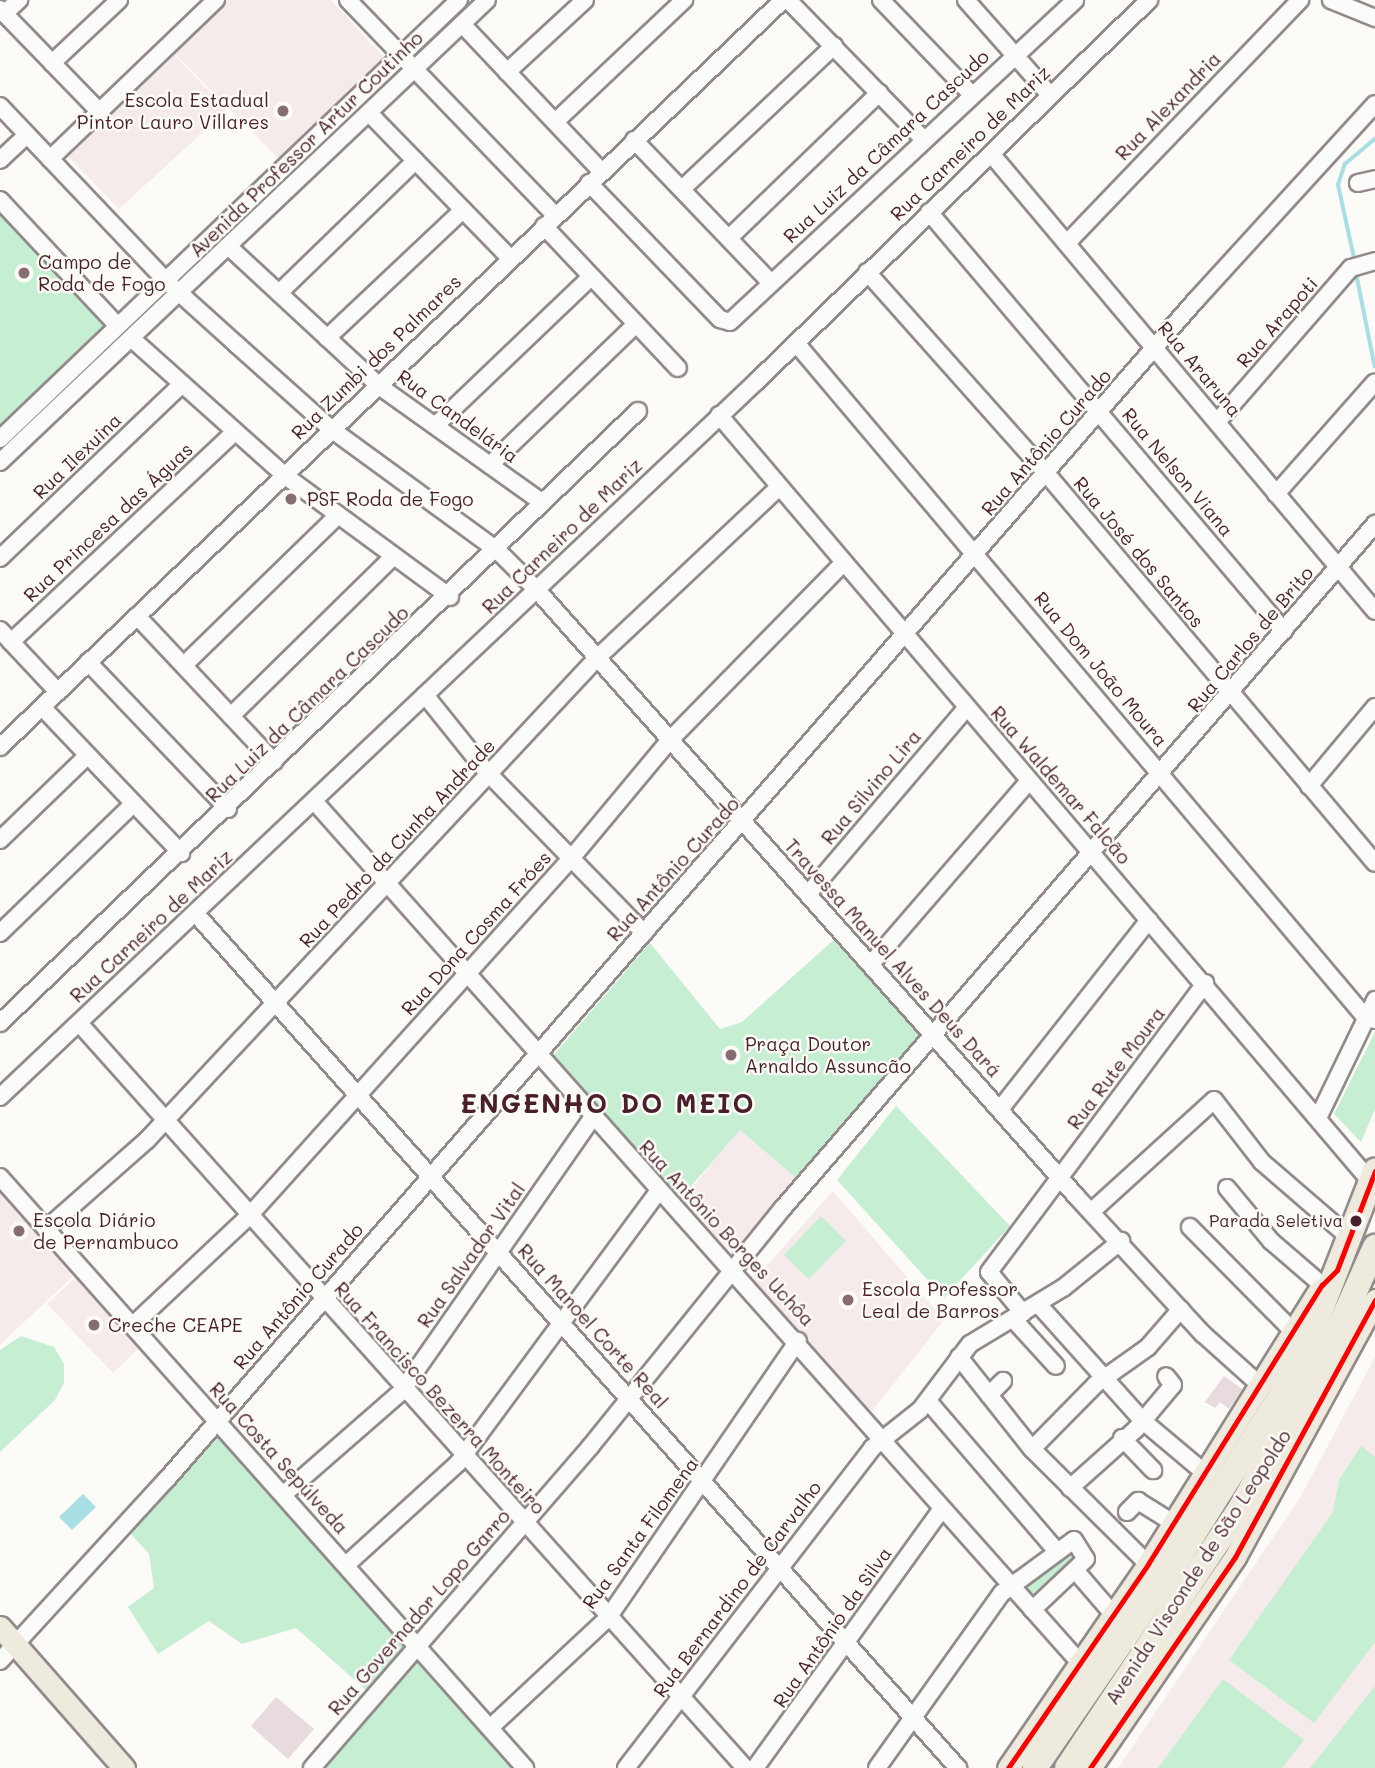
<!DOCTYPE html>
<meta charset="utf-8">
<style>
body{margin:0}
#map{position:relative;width:1375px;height:1768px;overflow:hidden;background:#fcfbf8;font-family:Mali,sans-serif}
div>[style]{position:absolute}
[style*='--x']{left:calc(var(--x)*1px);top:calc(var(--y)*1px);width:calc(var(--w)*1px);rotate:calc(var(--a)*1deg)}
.built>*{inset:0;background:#f6ebeb}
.green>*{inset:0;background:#c6eed2}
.water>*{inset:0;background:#a7dfe4}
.stream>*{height:3.5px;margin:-1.75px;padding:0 1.75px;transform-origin:1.75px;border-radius:1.75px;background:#a7dfe4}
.building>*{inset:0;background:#e7dbde}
.roads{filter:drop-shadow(2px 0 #928a8b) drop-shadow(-2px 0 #928a8b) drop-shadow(0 2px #928a8b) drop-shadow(0 -2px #928a8b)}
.minor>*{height:16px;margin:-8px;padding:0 8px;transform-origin:8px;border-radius:8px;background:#fbfbf9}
.major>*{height:21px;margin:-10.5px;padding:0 10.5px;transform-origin:10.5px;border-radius:10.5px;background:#eeeade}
.highway>*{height:24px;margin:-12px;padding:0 12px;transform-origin:12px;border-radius:12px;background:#eeeade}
.bus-1>*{height:5px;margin:-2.5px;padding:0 2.5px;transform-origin:2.5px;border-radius:2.5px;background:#f00}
.dots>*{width:19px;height:19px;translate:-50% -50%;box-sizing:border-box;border:4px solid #fdfcf7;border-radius:50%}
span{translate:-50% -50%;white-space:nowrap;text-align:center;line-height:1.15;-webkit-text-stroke:5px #fdfcf7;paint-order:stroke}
.bus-label{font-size:17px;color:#4a1f2b}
.right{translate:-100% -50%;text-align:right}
.poi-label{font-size:19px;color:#4a1f2b}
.left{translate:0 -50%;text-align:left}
.street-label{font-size:19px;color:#4a1f2b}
.district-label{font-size:26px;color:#4a1f2b;font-weight:700;letter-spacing:2px}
</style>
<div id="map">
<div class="built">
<div style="clip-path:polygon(225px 0,331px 0,386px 60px,282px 162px,173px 52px)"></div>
<div style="clip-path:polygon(174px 55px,227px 110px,119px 209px,68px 156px)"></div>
<div style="clip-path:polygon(740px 1125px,802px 1178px,735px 1256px,682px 1202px)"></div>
<div style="clip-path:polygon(0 1189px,76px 1273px,0 1345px)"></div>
<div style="clip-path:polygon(833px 1191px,944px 1320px,869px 1415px,753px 1281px)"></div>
<div style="clip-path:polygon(77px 1276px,141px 1346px,113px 1373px,47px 1304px)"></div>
<div style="clip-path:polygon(1375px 1357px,1375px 1768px,1118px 1768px,1301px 1496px)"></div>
</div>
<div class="green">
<div style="clip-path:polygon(0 207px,111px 324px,0 429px)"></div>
<div style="clip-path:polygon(838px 936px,926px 1036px,803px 1184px,740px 1130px,678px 1201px,551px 1058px,650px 943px,720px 1029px,742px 1022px)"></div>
<div style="clip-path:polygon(1375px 1032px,1375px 1109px,1361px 1142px,1334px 1114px)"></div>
<div style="clip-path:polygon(896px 1106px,1010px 1226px,944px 1298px,837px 1180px)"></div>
<div style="clip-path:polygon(821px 1216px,846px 1241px,809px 1279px,784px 1255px)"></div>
<div style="clip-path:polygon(21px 1336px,54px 1347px,64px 1364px,64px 1383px,55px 1400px,0 1452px,0 1350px)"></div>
<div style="clip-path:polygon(219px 1423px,525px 1768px,315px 1768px,374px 1697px,296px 1628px,242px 1644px,209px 1621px,158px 1654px,128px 1607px,154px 1588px,149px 1554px,124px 1526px)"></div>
<div style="clip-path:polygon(1361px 1446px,1375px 1457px,1375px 1642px,1314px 1723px,1229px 1660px,1333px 1512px,1339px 1480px)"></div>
<div style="clip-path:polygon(1069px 1543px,1083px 1555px,1033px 1601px,1022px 1588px)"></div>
<div style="clip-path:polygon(1223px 1679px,1304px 1740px,1282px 1768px,1158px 1768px)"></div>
<div style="clip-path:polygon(1375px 1686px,1375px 1768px,1310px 1768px)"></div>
</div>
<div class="water">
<div style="clip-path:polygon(83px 1494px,96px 1507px,72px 1530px,59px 1517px)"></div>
</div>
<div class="stream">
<div style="--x:416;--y:55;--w:79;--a:-44"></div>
<div style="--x:1355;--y:263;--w:80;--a:-102.3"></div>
<div style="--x:1338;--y:185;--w:22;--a:-72"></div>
<div style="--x:1345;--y:164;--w:39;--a:-40"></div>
<div style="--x:1356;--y:271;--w:97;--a:78.7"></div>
<div style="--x:179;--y:280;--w:308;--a:-43.6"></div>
<div style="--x:115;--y:342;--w:71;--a:-43.9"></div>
</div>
<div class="building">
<div style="clip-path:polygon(1224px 1376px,1242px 1389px,1229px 1409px,1220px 1402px,1215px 1408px,1205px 1402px)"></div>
<div style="clip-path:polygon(276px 1697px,314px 1729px,288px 1759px,251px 1726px)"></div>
</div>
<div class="roads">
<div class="minor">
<div style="--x:348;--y:0;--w:298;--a:46.1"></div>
<div style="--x:788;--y:0;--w:195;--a:45.8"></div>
<div style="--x:881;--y:0;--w:132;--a:46.2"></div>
<div style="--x:966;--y:0;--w:127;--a:48.5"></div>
<div style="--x:1331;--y:0;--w:48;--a:22.2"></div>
<div style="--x:0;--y:9;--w:142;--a:45.9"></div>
<div style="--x:4;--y:14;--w:21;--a:-43"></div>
<div style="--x:462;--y:24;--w:202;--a:46.6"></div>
<div style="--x:52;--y:63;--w:92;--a:-43.2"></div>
<div style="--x:507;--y:72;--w:106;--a:-42.7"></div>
<div style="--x:0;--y:106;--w:240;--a:46.5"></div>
<div style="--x:165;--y:280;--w:96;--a:42"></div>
<div style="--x:236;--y:344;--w:127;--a:41.8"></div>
<div style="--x:331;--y:429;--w:207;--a:36.1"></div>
<div style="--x:498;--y:551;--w:55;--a:45"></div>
<div style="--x:537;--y:590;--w:810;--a:48.35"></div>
<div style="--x:1075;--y:1195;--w:189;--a:47.4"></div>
<div style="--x:1203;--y:1334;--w:79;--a:41.9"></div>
<div style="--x:369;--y:113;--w:202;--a:45.8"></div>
<div style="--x:555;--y:122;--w:178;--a:-43.4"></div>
<div style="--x:634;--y:140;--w:198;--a:46.2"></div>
<div style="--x:993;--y:156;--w:594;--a:49.98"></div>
<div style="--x:50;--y:159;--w:230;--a:-43.8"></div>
<div style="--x:0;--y:160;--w:37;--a:-43"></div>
<div style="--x:589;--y:183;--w:189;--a:46.1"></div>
<div style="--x:720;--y:319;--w:10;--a:17"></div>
<div style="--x:730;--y:322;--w:472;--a:-43"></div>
<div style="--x:1358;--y:183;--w:17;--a:-13"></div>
<div style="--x:682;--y:189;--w:209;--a:-43.3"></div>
<div style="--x:0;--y:200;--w:171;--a:46.9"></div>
<div style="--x:929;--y:212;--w:549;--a:49.73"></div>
<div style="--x:544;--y:226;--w:195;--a:46.7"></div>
<div style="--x:729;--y:238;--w:209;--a:-44"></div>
<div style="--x:1067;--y:243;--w:337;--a:-46.2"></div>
<div style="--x:228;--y:246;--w:206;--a:42.8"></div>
<div style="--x:379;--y:386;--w:201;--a:35.5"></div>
<div style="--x:867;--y:272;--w:269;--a:48.3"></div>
<div style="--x:1046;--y:473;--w:510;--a:49.85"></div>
<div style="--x:279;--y:293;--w:190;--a:-44.1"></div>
<div style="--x:131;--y:338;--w:205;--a:41.8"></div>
<div style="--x:284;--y:475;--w:206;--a:36.3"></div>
<div style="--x:327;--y:338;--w:187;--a:-43.3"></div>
<div style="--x:796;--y:343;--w:883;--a:49.82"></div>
<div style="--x:1366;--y:1018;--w:9;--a:13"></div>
<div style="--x:719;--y:415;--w:1007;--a:49.63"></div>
<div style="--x:1217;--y:422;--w:204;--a:-49"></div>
<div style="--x:1351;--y:268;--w:25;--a:-16"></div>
<div style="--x:436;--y:425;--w:214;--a:-43.7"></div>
<div style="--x:0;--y:439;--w:635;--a:-43.72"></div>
<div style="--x:0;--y:462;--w:671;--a:-43.49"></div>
<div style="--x:490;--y:465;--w:203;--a:-44"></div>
<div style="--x:1276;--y:494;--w:149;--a:-48.5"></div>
<div style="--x:0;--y:558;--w:252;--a:-43.7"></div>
<div style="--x:137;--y:616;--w:200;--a:46.8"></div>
<div style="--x:0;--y:630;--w:85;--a:46.9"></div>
<div style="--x:11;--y:642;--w:307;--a:-43.2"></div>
<div style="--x:88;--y:662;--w:203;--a:46.4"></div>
<div style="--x:184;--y:665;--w:214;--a:-44.2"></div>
<div style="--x:425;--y:695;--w:99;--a:51.2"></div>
<div style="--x:487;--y:772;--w:225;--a:45.7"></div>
<div style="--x:42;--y:707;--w:202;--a:46.4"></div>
<div style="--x:231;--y:716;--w:227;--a:-44.5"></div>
<div style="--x:0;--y:747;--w:1082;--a:-43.65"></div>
<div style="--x:1309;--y:786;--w:103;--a:-50.1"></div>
<div style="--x:314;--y:801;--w:1153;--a:48.37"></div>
<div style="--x:0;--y:840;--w:121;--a:-44"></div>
<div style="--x:808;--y:894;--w:245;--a:-49.6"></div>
<div style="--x:196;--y:914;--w:1145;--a:48.26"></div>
<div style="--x:0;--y:933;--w:185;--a:-44.1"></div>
<div style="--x:871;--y:964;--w:242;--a:-49.2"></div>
<div style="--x:0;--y:1023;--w:884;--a:-43.81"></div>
<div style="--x:79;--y:1023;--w:999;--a:48.2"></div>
<div style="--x:0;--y:1097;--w:1042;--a:-43.41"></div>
<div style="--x:757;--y:381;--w:547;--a:-44.18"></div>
<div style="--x:1001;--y:1108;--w:239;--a:-51.8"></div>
<div style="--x:1319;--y:1116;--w:129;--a:-64.2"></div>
<div style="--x:0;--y:1177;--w:791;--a:48.38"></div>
<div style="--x:1227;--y:1188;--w:69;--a:50.3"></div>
<div style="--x:1271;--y:1241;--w:67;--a:40.8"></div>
<div style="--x:1091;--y:1212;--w:166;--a:-42.3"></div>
<div style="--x:1214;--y:1100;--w:78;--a:52.3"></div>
<div style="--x:1262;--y:1162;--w:115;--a:40.8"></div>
<div style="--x:1190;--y:1227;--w:151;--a:45.3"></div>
<div style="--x:46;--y:1229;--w:135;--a:-41.4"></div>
<div style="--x:147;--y:1140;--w:658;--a:-46.97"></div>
<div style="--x:596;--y:659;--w:251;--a:-43.2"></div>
<div style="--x:1038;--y:1304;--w:157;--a:48.1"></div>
<div style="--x:1143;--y:1421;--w:82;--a:40.1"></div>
<div style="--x:1023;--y:1313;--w:53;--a:-129.7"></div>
<div style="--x:989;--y:1272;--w:361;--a:-53.2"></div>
<div style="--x:1014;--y:1320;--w:62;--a:47.6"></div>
<div style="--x:133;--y:1325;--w:159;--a:-43.2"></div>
<div style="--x:249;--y:1216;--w:478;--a:-48"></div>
<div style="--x:569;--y:861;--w:155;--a:-50.2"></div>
<div style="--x:668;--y:742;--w:250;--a:-45.6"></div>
<div style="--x:959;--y:1357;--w:117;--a:51.6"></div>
<div style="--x:1032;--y:1449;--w:163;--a:44.8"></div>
<div style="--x:989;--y:1395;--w:20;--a:-45"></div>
<div style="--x:928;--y:1401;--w:195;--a:49.4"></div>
<div style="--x:1122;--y:1438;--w:45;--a:45.9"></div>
<div style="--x:1032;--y:1449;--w:91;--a:-45.4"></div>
<div style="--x:1096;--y:1384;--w:64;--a:-35.4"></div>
<div style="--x:1148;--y:1347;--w:50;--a:-49"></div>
<div style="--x:1070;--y:1488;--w:89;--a:-41.8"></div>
<div style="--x:1136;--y:1429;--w:57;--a:-49.9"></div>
<div style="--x:1173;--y:1385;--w:11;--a:-128"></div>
<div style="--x:284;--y:1494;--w:155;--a:-41.1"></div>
<div style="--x:401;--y:1392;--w:334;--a:-55.1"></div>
<div style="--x:1127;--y:1512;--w:16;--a:-45"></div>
<div style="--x:1138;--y:1501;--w:44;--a:31.9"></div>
<div style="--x:346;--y:1565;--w:151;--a:-42.3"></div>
<div style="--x:458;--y:1463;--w:339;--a:-53.6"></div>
<div style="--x:1075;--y:1570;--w:58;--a:49.2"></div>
<div style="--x:0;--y:1661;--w:247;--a:-47.5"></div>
<div style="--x:167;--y:1479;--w:1565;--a:-48.89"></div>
<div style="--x:1196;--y:300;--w:265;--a:-47.6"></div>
<div style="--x:491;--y:1727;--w:160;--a:-43"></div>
<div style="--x:608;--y:1618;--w:336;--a:-55.6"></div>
<div style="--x:312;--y:1768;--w:425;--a:-49.1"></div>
<div style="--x:590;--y:1447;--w:307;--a:-51.1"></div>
<div style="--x:783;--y:1208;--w:905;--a:-49.12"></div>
<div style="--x:626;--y:1768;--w:404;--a:-52.4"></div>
<div style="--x:872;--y:1448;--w:61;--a:-38.4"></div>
<div style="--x:920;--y:1410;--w:83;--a:-52.9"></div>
<div style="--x:970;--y:1344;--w:109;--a:-31.1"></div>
<div style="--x:1063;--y:1288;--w:75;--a:-39"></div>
<div style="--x:755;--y:1768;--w:319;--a:-54.2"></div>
<div style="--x:877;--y:1768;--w:215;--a:-54.5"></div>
<div style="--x:1002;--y:1593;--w:89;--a:-36.4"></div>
<div style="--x:1074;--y:1540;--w:22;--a:58"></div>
<div style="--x:1086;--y:1559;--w:74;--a:136.6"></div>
</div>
<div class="major">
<div style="--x:0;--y:1627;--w:188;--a:48.7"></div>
<div style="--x:1008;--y:1768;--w:247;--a:-55.5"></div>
<div style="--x:1148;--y:1564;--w:323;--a:-58"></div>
<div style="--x:1090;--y:1768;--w:256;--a:-55.5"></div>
<div style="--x:1235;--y:1557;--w:293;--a:-61.4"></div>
</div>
<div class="highway">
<div style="--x:1035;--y:1768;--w:237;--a:-55.5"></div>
<div style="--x:1169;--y:1573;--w:208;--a:-57.8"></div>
<div style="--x:1280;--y:1397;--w:75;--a:-63.8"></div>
<div style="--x:1313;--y:1330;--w:171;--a:-68.7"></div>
<div style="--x:1067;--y:1768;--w:314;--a:-56.3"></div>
<div style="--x:1241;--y:1507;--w:202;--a:-61.3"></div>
<div style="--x:1338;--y:1330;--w:91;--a:-66"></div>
</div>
</div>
<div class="bus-1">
<div style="--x:1008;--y:1768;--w:247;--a:-55.5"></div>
<div style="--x:1148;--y:1564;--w:329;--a:-58.1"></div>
<div style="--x:1322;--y:1285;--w:21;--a:-45"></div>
<div style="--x:1337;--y:1270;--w:106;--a:-69"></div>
<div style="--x:1090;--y:1768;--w:256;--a:-55.5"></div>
<div style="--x:1235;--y:1557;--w:293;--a:-61.4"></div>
</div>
<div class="dots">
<div style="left:283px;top:111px;background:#886c73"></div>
<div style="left:24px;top:273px;background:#886c73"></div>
<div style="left:291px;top:499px;background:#886c73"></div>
<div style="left:731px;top:1055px;background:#886c73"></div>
<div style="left:1356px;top:1221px;background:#4a1f2b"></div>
<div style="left:19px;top:1231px;background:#886c73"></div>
<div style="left:848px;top:1300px;background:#886c73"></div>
<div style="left:94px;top:1325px;background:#886c73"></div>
</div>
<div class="bus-label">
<span class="right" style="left:1343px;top:1221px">Parada Seletiva</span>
</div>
<div class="poi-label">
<span class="right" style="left:269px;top:111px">Escola Estadual<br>Pintor Lauro Villares</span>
<span class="left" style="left:38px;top:273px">Campo de<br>Roda de Fogo</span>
<span class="left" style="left:307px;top:499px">PSF Roda de Fogo</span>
<span class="left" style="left:745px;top:1055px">Praça Doutor<br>Arnaldo Assuncão</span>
<span class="left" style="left:33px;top:1231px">Escola Diário<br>de Pernambuco</span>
<span class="left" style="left:862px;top:1300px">Escola Professor<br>Leal de Barros</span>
<span class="left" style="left:108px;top:1325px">Creche CEAPE</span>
</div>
<div class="street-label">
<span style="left:1168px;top:106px;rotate:-46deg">Rua Alexandria</span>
<span style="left:970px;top:143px;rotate:-44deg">Rua Carneiro de Mariz</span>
<span style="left:306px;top:144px;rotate:-44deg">Avenida Professor Artur Coutinho</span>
<span style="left:886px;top:146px;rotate:-43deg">Rua Luiz da Câmara Cascudo</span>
<span style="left:1277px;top:322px;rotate:-49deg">Rua Arapoti</span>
<span style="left:376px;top:357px;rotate:-44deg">Rua Zumbi dos Palmares</span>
<span style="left:1200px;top:369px;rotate:50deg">Rua Araruna</span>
<span style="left:458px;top:416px;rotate:36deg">Rua Candelária</span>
<span style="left:1046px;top:442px;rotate:-49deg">Rua Antônio Curado</span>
<span style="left:77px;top:456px;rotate:-44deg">Rua Ilexuina</span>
<span style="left:1178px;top:472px;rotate:50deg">Rua Nelson Viana</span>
<span style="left:108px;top:522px;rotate:-43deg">Rua Princesa das Águas</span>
<span style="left:562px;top:536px;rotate:-44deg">Rua Carneiro de Mariz</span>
<span style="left:1139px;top:552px;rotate:50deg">Rua José dos Santos</span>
<span style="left:1250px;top:639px;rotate:-50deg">Rua Carlos de Brito</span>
<span style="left:1101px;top:669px;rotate:50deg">Rua Dom João Moura</span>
<span style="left:307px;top:704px;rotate:-44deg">Rua Luiz da Câmara Cascudo</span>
<span style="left:1061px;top:785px;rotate:49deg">Rua Waldemar Falcão</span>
<span style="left:871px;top:787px;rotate:-50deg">Rua Silvino Lira</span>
<span style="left:397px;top:843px;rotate:-47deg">Rua Pedro da Cunha Andrade</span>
<span style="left:673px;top:869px;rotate:-48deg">Rua Antônio Curado</span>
<span style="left:151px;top:926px;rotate:-43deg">Rua Carneiro de Mariz</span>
<span style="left:476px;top:933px;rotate:-48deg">Rua Dona Cosma Fróes</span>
<span style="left:893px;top:958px;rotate:48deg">Travessa Manuel Alves Deus Dará</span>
<span style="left:1116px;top:1068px;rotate:-53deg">Rua Rute Moura</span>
<span style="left:727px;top:1233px;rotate:47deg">Rua Antônio Borges Uchôa</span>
<span style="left:471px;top:1255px;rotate:-55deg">Rua Salvador Vital</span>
<span style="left:298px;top:1296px;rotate:-49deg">Rua Antônio Curado</span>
<span style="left:593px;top:1326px;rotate:48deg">Rua Manoel Corte Real</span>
<span style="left:440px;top:1398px;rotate:48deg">Rua Francisco Bezerra Monteiro</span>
<span style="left:279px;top:1458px;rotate:48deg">Rua Costa Sepúlveda</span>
<span style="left:640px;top:1533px;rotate:-54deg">Rua Santa Filomena</span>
<span style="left:1198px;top:1567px;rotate:-57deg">Avenida Visconde de São Leopoldo</span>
<span style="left:737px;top:1589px;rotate:-53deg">Rua Bernardino de Carvalho</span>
<span style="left:419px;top:1612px;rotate:-49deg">Rua Governador Lopo Garro</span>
<span style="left:832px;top:1627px;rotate:-55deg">Rua Antônio da Silva</span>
</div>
<div class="district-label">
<span style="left:608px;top:1104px">ENGENHO DO MEIO</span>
</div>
</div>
